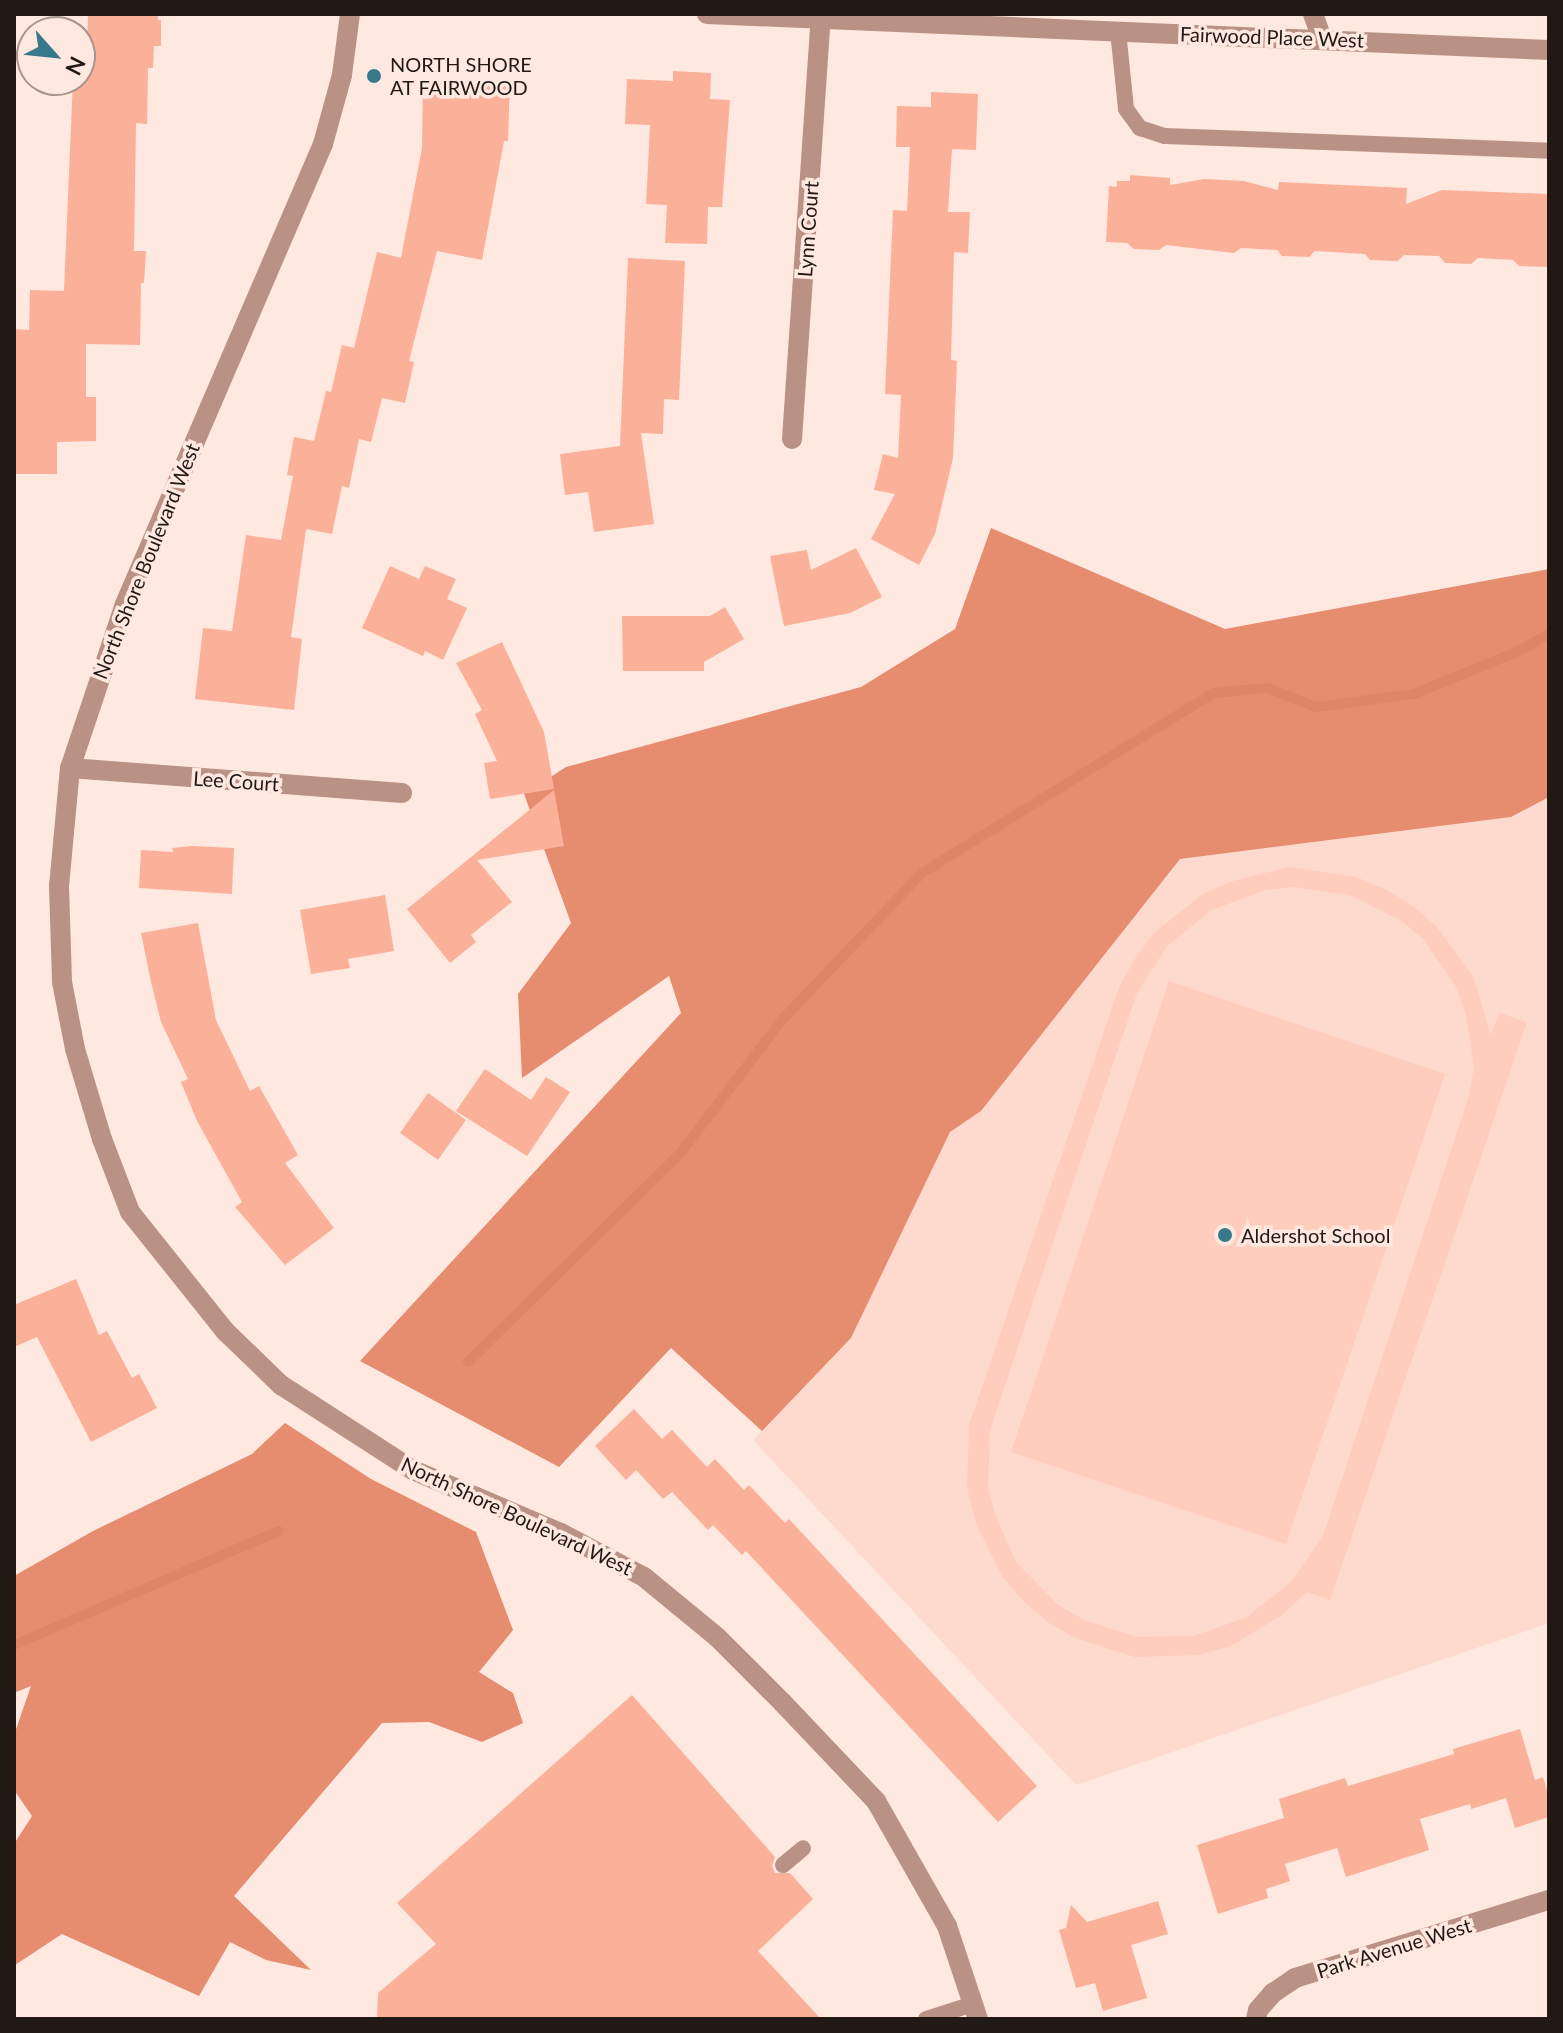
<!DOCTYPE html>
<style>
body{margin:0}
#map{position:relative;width:1563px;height:2033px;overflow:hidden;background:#ffe8e0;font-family:Lato,sans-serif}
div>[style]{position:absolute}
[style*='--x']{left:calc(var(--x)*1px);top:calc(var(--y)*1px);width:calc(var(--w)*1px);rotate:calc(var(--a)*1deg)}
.built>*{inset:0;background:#fed9cd}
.green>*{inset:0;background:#ffcdbd}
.forest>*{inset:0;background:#e68c6f}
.stream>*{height:10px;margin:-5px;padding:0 5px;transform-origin:5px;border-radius:5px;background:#de8568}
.building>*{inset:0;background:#fbb199}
.service>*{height:16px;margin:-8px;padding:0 8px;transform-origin:8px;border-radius:8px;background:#ba9285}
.minor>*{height:20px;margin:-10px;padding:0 10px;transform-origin:10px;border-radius:10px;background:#ba9285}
.dots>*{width:22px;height:22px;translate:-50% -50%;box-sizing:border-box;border:4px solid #ffe8e0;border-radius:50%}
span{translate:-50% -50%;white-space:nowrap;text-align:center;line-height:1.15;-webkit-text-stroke:7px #ffe8e0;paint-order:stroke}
.street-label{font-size:20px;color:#221915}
.poi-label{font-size:20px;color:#221915}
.left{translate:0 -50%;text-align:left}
.frame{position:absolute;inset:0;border:16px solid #221915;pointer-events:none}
.north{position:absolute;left:16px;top:16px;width:80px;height:80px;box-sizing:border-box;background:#ffe8e0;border:2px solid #a7958f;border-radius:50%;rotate:117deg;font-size:22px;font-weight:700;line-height:32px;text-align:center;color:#221915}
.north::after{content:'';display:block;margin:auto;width:28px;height:36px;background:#37798b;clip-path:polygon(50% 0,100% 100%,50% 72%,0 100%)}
</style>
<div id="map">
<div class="built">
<div style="clip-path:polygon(1549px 797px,1549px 1623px,1076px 1785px,753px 1440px,851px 1338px,950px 1132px,981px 1111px,1180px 859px,1511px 817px)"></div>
</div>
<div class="green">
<div style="clip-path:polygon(evenodd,1290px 867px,1356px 877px,1385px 889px,1414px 907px,1436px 926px,1473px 976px,1491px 1035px,1500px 1013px,1527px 1022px,1330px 1600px,1307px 1592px,1282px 1615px,1231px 1646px,1198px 1655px,1134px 1657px,1075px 1638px,1049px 1623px,1025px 1603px,1002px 1576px,976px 1523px,967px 1488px,969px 1425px,1120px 985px,1136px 957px,1155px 932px,1204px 893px,1236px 880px,1290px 867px,1293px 887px,1350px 895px,1403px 922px,1423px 939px,1455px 985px,1466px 1014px,1474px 1067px,1469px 1096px,1323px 1536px,1291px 1582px,1247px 1617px,1194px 1636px,1137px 1637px,1084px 1620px,1057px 1604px,1016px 1562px,994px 1512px,988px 1487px,990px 1430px,1137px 993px,1168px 945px,1212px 910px,1265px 890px,1293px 887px)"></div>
<div style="clip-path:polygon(1169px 981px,1445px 1074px,1286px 1544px,1011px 1452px)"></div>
</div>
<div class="forest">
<div style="clip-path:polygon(991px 528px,1225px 629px,1549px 569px,1549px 797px,1511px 817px,1180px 859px,981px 1111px,950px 1132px,851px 1338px,762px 1431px,671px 1348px,559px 1467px,360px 1361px,681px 1013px,669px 976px,522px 1078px,518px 994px,571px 923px,524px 794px,566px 767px,861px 687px,955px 629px)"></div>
<div style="clip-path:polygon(285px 1423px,371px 1479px,476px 1532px,513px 1630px,479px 1672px,513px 1693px,523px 1723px,482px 1742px,429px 1722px,382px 1723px,234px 1896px,311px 1970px,266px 1960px,230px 1942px,199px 1996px,62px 1934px,15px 1965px,14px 1844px,32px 1816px,14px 1790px,14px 1735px,31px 1686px,14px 1693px,14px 1576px,93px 1531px,252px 1454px)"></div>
</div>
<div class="stream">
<div style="--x:468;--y:1362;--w:296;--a:-44.5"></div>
<div style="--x:679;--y:1155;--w:168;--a:-52.7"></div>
<div style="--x:781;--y:1021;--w:204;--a:-46.4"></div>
<div style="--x:922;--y:873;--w:343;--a:-31.7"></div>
<div style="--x:1214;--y:693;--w:53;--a:-5.4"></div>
<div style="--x:1267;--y:688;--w:53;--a:21.2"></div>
<div style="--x:1316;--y:707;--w:99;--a:-7.6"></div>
<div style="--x:1414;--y:694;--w:113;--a:-22.3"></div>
<div style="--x:1519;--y:651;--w:34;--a:-30"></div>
<div style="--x:14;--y:1645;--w:288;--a:-23.3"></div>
</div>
<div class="building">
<div style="clip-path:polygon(88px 14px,158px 14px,158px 20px,161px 20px,161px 46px,154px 46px,153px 68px,148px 68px,147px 124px,136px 123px,134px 251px,146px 251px,144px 283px,141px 283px,140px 345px,86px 344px,86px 397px,96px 397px,96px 441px,57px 442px,57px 474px,14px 474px,14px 329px,29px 330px,30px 290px,64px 291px,73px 80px,86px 80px)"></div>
<div style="clip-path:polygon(673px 71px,711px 73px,710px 99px,730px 100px,722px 207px,708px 207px,707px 244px,665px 243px,667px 205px,646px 204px,650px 125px,625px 124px,627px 79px,673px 81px)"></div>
<div style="clip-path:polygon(472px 80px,510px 81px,508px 141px,504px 141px,482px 260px,437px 251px,409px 361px,414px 362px,405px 403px,382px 398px,371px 442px,359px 439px,349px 488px,342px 486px,332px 534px,306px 529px,291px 637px,302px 639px,294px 710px,195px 699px,203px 628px,232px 631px,246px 535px,281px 540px,293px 476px,287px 475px,294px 437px,314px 441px,326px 391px,331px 392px,342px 345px,354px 348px,377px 252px,401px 258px,422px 148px,423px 86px,444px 86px,444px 82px,472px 83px)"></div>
<div style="clip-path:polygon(931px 92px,978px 94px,976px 150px,952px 149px,948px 212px,970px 212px,968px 253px,954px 252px,951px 360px,957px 361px,953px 458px,935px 534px,919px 565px,871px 539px,895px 494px,874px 490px,883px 454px,898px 458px,901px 395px,885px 394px,893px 210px,907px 211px,910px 147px,896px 147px,897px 106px,931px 107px)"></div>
<div style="clip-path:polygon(1130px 175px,1170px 178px,1170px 185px,1204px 179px,1244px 181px,1278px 190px,1279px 182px,1407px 188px,1406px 204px,1442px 190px,1549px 194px,1549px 267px,1519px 266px,1513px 260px,1478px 258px,1471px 264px,1445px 263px,1439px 256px,1404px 255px,1398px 261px,1370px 260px,1365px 254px,1315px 251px,1309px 257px,1282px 256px,1277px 250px,1241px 248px,1234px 253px,1166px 245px,1159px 250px,1134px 249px,1127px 243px,1106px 242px,1109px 186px,1117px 187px,1117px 181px,1130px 181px)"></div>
<div style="clip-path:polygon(628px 258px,685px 261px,679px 400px,664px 399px,663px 434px,641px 433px,654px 524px,594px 532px,588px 492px,565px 495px,560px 454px,620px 446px)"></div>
<div style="clip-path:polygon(856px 548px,882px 597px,850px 613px,784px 626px,770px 556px,807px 550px,811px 570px)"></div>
<div style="clip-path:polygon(390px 566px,419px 579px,425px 566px,456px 579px,447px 599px,467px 608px,443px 660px,425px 651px,423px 656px,362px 628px)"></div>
<div style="clip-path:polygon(725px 607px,744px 639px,704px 662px,704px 671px,623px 671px,622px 616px,710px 616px)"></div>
<div style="clip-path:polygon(502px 642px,544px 732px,554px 789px,490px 799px,484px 763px,497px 761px,475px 714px,482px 710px,456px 663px)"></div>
<div style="clip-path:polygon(554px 790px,564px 846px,477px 860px,512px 902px,471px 935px,476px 942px,450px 963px,407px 909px)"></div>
<div style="clip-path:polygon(192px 846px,234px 848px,232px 894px,139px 888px,141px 850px,173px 852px,172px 848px)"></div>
<div style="clip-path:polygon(385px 895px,394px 951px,348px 959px,350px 968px,311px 974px,300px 910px)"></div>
<div style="clip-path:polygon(198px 923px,216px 1020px,250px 1091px,259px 1086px,298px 1155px,285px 1163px,334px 1228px,285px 1265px,235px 1207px,242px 1202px,197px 1121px,181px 1082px,188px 1079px,161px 1022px,151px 982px,141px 933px)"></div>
<div style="clip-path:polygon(485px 1069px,531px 1100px,546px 1077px,570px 1092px,527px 1156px,456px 1111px)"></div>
<div style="clip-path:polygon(428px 1093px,466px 1120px,438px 1160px,400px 1133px)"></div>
<div style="clip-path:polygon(76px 1279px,99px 1335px,107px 1331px,132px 1378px,139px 1374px,157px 1408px,91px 1442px,37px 1337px,14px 1347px,14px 1305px)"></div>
<div style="clip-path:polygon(634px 1409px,662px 1439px,672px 1430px,707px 1467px,715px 1459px,744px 1490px,749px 1485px,785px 1523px,789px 1519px,1037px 1786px,998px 1822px,746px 1551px,742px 1555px,713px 1525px,708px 1530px,672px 1492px,663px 1499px,636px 1470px,626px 1480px,595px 1446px)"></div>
<div style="clip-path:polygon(632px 1695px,775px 1857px,772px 1866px,775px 1873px,790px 1873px,813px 1899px,758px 1951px,821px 2019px,377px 2019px,378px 1993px,436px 1944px,397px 1903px)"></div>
<div style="clip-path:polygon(1520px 1729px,1535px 1780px,1543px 1777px,1549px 1797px,1549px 1817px,1515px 1828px,1506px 1798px,1471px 1809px,1470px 1804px,1420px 1819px,1429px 1850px,1346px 1877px,1337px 1848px,1285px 1864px,1290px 1881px,1266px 1889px,1268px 1898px,1218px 1914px,1197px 1845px,1284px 1818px,1279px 1799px,1345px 1778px,1348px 1786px,1454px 1754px,1453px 1749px)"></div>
<div style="clip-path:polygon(1158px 1901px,1168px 1934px,1131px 1945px,1147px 1998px,1103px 2011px,1095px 1983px,1076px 1988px,1059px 1930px,1066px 1928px,1071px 1905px,1087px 1922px)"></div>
</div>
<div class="service">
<div style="--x:1118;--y:31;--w:78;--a:84.1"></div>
<div style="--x:1126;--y:109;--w:24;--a:54"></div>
<div style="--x:1140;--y:128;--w:26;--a:18"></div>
<div style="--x:1165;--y:136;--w:384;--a:2.2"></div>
<div style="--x:783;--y:1865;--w:26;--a:-40"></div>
<div style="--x:926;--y:2019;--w:49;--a:-17.7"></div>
</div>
<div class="minor">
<div style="--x:350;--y:14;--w:62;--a:97.5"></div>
<div style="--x:342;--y:75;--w:72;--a:105.4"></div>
<div style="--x:323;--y:144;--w:501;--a:113.29"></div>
<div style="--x:125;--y:604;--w:173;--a:108.5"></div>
<div style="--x:70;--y:768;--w:119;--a:95.3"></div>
<div style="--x:59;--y:886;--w:96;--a:88.2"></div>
<div style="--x:62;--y:982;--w:68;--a:79"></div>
<div style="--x:75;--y:1049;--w:94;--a:73.3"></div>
<div style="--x:102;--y:1139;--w:78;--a:69"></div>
<div style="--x:130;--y:1212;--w:152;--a:51.4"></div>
<div style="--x:225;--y:1331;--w:78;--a:44"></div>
<div style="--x:281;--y:1385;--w:157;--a:32.8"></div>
<div style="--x:413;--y:1470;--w:161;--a:23.1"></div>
<div style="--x:561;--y:1533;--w:94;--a:27.9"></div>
<div style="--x:644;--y:1577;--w:94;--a:39.4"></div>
<div style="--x:717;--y:1637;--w:92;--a:45"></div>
<div style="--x:782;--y:1702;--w:137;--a:46.5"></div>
<div style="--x:876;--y:1801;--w:144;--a:60.4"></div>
<div style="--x:947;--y:1926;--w:98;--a:71.6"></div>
<div style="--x:707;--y:14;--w:843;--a:2.45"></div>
<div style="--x:1313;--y:14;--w:27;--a:70"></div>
<div style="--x:792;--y:439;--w:426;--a:-86.1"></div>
<div style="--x:70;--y:768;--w:333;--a:4.3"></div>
<div style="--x:1256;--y:2019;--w:9;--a:-77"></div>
<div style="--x:1258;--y:2010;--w:23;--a:-49"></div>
<div style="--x:1273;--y:1993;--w:27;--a:-34"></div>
<div style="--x:1295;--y:1978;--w:266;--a:-17.1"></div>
</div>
<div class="dots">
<div style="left:374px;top:76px;background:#37798b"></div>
<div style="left:1225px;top:1235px;background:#37798b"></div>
</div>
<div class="street-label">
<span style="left:1272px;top:37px;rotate:2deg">Fairwood Place West</span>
<span style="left:808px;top:229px;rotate:-86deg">Lynn Court</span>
<span style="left:146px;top:561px;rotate:-68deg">North Shore Boulevard West</span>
<span style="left:236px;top:781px;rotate:4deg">Lee Court</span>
<span style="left:517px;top:1516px;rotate:25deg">North Shore Boulevard West</span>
<span style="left:1394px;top:1948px;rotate:-17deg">Park Avenue West</span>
</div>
<div class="poi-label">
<span class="left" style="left:390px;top:76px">NORTH SHORE<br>AT FAIRWOOD</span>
<span class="left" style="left:1241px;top:1235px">Aldershot School</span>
</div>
<div class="frame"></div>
<div class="north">N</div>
</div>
